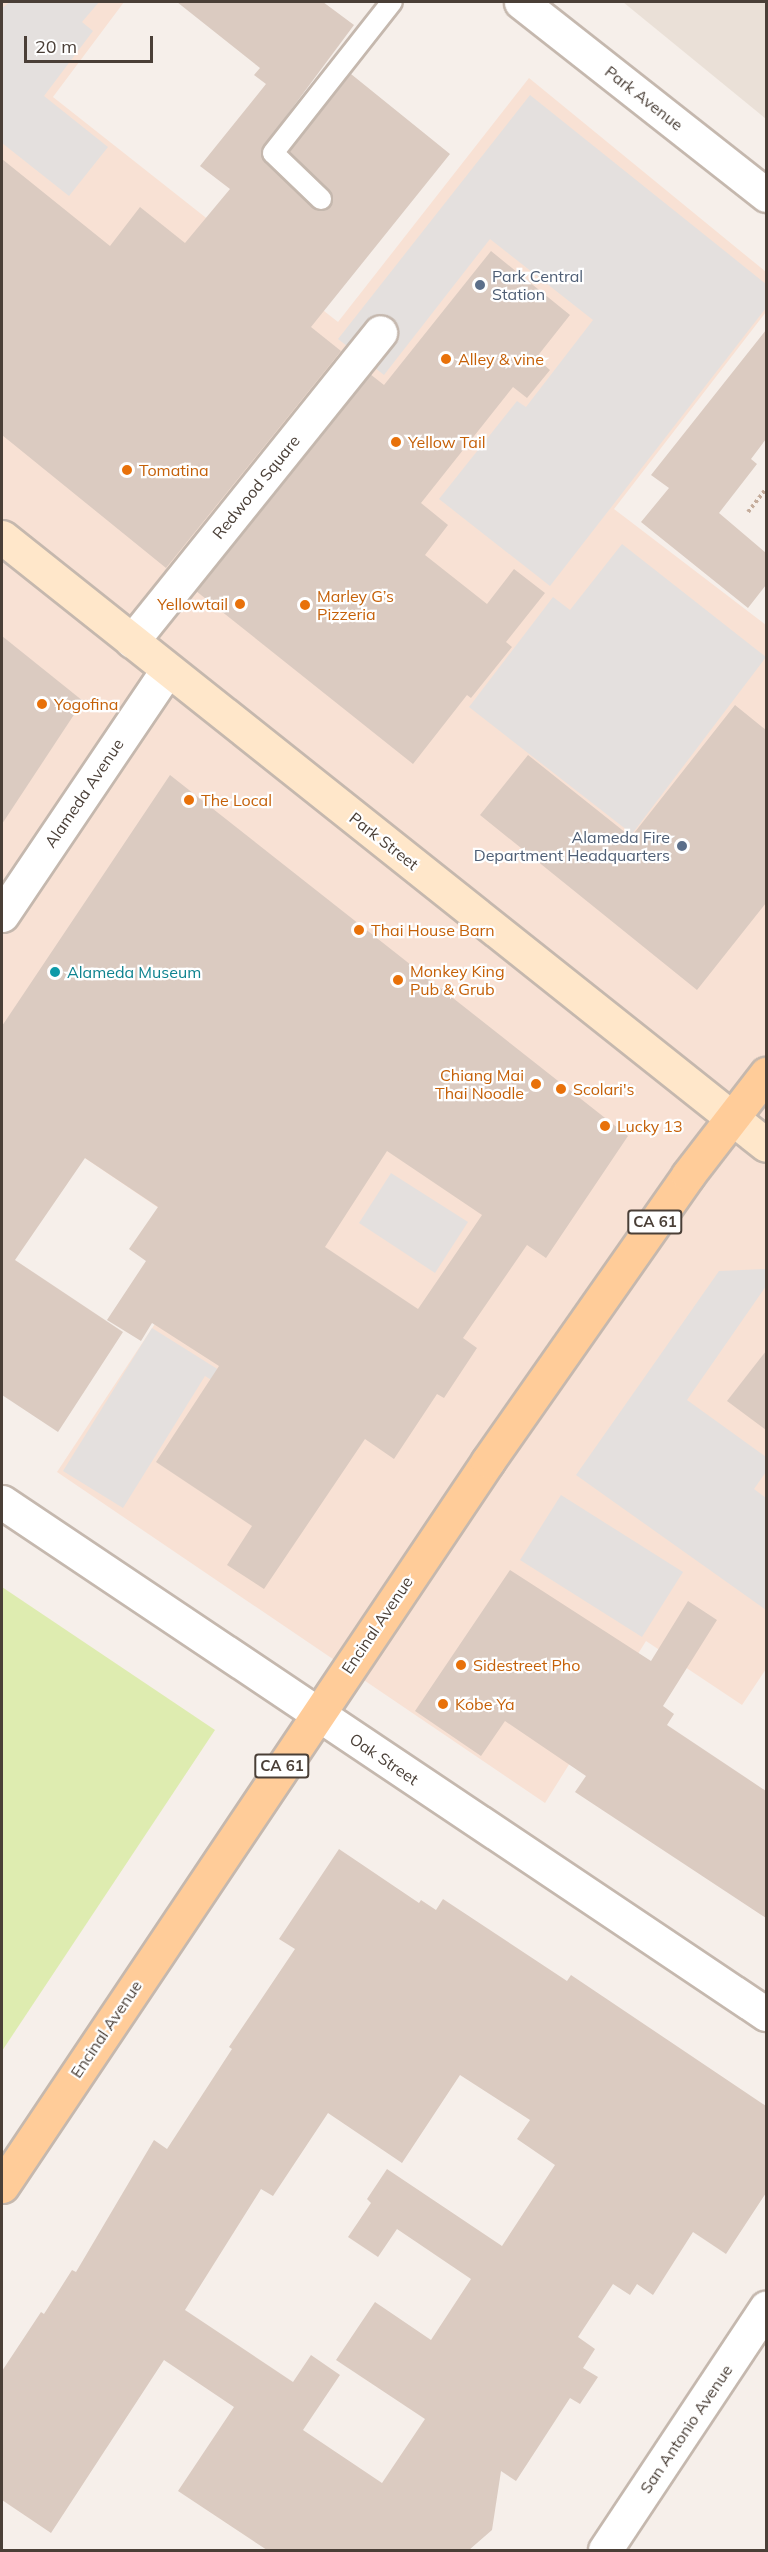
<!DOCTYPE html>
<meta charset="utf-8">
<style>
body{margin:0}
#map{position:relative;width:768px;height:2552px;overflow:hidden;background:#f6efea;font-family:Mulish,sans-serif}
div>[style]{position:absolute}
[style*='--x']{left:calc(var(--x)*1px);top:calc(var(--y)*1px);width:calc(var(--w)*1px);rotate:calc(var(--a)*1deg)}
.residential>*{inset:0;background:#eae0d7}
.commercial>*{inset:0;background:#f8e1d4}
.green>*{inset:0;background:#deecb0}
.parking>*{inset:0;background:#e4e0de}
.building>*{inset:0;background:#dbcbc1}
.path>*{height:4px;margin-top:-2px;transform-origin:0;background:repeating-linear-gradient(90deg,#c5ad9c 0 3px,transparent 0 6px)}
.roads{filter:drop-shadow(2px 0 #c5b8ae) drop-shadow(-2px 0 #c5b8ae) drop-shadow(0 2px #c5b8ae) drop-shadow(0 -2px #c5b8ae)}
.lane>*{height:20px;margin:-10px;padding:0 10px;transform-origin:10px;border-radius:10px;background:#fff}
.street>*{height:33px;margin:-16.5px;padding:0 16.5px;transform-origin:16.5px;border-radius:16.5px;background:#fff}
.secondary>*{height:33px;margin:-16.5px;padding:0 16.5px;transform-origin:16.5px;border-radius:16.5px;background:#ffe7ca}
.primary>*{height:33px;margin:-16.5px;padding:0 16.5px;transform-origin:16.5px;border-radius:16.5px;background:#fc9}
.dots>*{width:16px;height:16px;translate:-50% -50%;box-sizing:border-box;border:3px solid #fff;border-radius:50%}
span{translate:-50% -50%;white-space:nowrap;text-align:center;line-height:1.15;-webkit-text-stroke:4.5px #fff;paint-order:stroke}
.shield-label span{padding:2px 4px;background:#fff;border:2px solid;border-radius:4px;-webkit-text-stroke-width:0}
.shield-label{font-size:15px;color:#4a3f37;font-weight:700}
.street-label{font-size:16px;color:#4a3f37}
.service-label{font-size:16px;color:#4e5e75}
.left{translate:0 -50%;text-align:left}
.right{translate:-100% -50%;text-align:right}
.food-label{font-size:16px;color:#c56008}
.culture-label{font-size:16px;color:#0d838f}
.frame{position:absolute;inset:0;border:3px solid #4a3f37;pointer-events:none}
.scale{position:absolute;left:24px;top:36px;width:129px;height:27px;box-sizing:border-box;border:3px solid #4a3f37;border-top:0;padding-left:8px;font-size:18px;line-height:21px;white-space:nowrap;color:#4a3f37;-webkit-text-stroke:4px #fff;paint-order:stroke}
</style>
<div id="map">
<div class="residential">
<div style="clip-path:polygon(623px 2px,766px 2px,766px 119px)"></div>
</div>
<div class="commercial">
<div style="clip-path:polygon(2px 2px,124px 2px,53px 97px,338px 322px,529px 78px,766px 272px,766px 312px,614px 509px,766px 625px,766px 1669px,742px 1705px,646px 1641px,545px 1803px,57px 1472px,209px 1242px,2px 1102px)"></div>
</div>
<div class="green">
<div style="clip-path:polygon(2px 1587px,215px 1730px,2px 2051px)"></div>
</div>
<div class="parking">
<div style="clip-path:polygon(10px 2px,99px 2px,82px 22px,93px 31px,44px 96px,108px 147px,69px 196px,2px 143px,2px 8px)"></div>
<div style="clip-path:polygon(530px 95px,766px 284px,766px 308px,550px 586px,439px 499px,517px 401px,526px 407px,593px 320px,490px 239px,384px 375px,338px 339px)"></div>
<div style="clip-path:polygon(622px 544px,766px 657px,632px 834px,469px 707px,553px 597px,570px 610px)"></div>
<div style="clip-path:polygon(391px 1173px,468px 1222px,435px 1273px,359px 1223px)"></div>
<div style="clip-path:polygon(766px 1269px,766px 1286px,687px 1400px,766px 1457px,766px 1472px,754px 1489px,766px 1498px,766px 1610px,576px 1475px,719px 1271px)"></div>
<div style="clip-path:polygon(152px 1328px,292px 1416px,285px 1426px,205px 1376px,123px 1508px,63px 1471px)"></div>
<div style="clip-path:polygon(561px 1495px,683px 1572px,642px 1637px,520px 1560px)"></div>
</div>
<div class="building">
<div style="clip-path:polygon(177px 2px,323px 2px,354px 25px,261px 150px,265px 162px,313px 208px,329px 208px,332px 195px,289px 152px,351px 74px,450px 154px,311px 327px,341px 351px,166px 568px,2px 435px,2px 159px,110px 246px,140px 207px,185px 243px,230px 189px,200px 166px,266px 84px,254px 75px,260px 68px)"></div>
<div style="clip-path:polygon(491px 251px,570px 315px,536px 358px,550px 370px,527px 398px,513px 387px,421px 503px,448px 525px,425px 555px,487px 604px,514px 569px,545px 593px,506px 642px,512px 647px,471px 698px,467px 695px,413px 764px,196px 591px,370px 374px,384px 385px)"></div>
<div style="clip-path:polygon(766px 330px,766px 439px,751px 459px,757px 464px,719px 513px,766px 553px,766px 585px,748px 608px,641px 522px,669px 488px,651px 475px)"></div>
<div style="clip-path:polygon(2px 636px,83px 701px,2px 824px)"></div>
<div style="clip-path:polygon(735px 705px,766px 730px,766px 903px,697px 990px,480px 815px,528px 755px,631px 837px)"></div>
<div style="clip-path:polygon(evenodd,170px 775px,628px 1136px,546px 1258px,527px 1245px,463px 1338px,477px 1348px,444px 1398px,437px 1394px,394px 1459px,365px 1439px,264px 1589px,227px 1565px,252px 1526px,156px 1462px,219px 1366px,152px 1323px,141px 1341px,107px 1320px,146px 1261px,129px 1249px,158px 1207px,85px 1158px,15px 1260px,123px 1332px,58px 1432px,2px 1395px,2px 1026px,170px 775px,387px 1151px,482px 1215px,418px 1309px,325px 1247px,387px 1151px)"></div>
<div style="clip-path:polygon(766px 1351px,766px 1430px,727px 1401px)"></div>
<div style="clip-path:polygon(510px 1570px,651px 1661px,688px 1601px,717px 1620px,663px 1706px,674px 1714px,667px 1725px,766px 1791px,766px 1918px,575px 1792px,586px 1776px,505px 1721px,481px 1756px,415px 1711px)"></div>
<div style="clip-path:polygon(evenodd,339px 1849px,419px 1903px,421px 1900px,436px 1910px,443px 1899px,567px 1981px,571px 1975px,766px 2106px,766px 2193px,726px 2254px,693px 2232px,653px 2295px,637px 2284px,630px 2295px,613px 2284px,578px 2337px,595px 2349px,583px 2368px,598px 2377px,580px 2404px,570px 2398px,516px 2481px,501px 2471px,492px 2530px,469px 2550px,267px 2550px,178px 2491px,234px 2407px,164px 2360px,51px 2533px,2px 2500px,2px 2371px,41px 2312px,44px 2314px,72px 2270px,76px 2272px,154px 2140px,167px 2149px,232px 2049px,229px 2047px,295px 1949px,279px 1939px,339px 1849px,460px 2075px,530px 2120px,517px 2139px,555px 2165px,502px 2246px,387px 2169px,367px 2199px,371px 2203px,348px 2237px,378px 2257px,397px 2229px,471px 2279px,431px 2340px,375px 2302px,336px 2360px,425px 2419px,382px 2483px,303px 2430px,340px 2375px,311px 2355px,293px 2382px,185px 2310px,261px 2189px,273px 2196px,328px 2113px,402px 2163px,460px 2075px)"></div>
</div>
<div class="path">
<div style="--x:748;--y:512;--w:29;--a:-52"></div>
</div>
<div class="roads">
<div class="lane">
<div style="--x:321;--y:199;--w:66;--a:-136.2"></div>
<div style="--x:273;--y:153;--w:192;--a:-51.8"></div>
</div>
<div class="street">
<div style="--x:521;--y:2;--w:312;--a:38.2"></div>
<div style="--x:132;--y:641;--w:396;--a:-51.2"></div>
<div style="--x:2;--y:915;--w:295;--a:-56"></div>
<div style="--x:2;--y:1502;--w:920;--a:33.83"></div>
<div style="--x:605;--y:2550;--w:291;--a:-56.4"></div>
</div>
<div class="secondary">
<div style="--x:2;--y:537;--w:976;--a:38.51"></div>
</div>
<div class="primary">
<div style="--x:2;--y:2186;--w:873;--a:-56.16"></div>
<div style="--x:488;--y:1461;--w:349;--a:-55"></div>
<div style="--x:688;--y:1175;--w:128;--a:-52.3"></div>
</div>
</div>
<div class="dots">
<div style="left:480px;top:285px;background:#5c6f8a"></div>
<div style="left:446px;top:359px;background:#e8710a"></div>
<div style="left:396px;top:442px;background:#e8710a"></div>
<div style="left:127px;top:470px;background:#e8710a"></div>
<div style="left:240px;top:604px;background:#e8710a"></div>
<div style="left:305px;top:605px;background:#e8710a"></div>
<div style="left:42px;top:704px;background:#e8710a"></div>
<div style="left:189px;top:800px;background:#e8710a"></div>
<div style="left:682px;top:846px;background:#5c6f8a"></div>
<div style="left:359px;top:930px;background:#e8710a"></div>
<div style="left:55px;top:972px;background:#0f9aa8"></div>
<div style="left:398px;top:980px;background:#e8710a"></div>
<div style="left:536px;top:1084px;background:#e8710a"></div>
<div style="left:561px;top:1089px;background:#e8710a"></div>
<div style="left:605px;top:1126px;background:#e8710a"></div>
<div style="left:461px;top:1665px;background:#e8710a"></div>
<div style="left:443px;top:1704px;background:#e8710a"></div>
</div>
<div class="shield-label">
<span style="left:655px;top:1222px">CA 61</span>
<span style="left:282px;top:1766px">CA 61</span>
</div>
<div class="street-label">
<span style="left:644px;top:98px;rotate:38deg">Park Avenue</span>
<span style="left:256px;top:487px;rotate:-51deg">Redwood Square</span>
<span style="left:84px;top:793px;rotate:-56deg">Alameda Avenue</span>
<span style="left:384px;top:841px;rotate:38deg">Park Street</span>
<span style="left:377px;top:1625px;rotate:-56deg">Encinal Avenue</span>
<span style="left:384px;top:1759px;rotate:34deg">Oak Street</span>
<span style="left:106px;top:2029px;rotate:-56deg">Encinal Avenue</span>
<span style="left:686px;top:2429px;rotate:-56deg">San Antonio Avenue</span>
</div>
<div class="service-label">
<span class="left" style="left:492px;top:285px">Park Central<br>Station</span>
<span class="right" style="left:670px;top:846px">Alameda Fire<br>Department Headquarters</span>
</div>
<div class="food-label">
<span class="left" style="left:458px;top:359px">Alley &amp; vine</span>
<span class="left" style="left:408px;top:442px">Yellow Tail</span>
<span class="left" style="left:139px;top:470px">Tomatina</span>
<span class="left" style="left:317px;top:605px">Marley G’s<br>Pizzeria</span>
<span class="right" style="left:228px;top:604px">Yellowtail</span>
<span class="left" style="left:54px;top:704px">Yogofina</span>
<span class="left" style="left:201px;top:800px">The Local</span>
<span class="left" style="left:371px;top:930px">Thai House Barn</span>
<span class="left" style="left:410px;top:980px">Monkey King<br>Pub &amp; Grub</span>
<span class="right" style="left:524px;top:1084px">Chiang Mai<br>Thai Noodle</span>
<span class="left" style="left:573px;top:1089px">Scolari's</span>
<span class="left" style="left:617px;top:1126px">Lucky 13</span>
<span class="left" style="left:473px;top:1665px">Sidestreet Pho</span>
<span class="left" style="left:455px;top:1704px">Kobe Ya</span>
</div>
<div class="culture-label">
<span class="left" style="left:67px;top:972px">Alameda Museum</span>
</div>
<div class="frame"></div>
<div class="scale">20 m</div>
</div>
